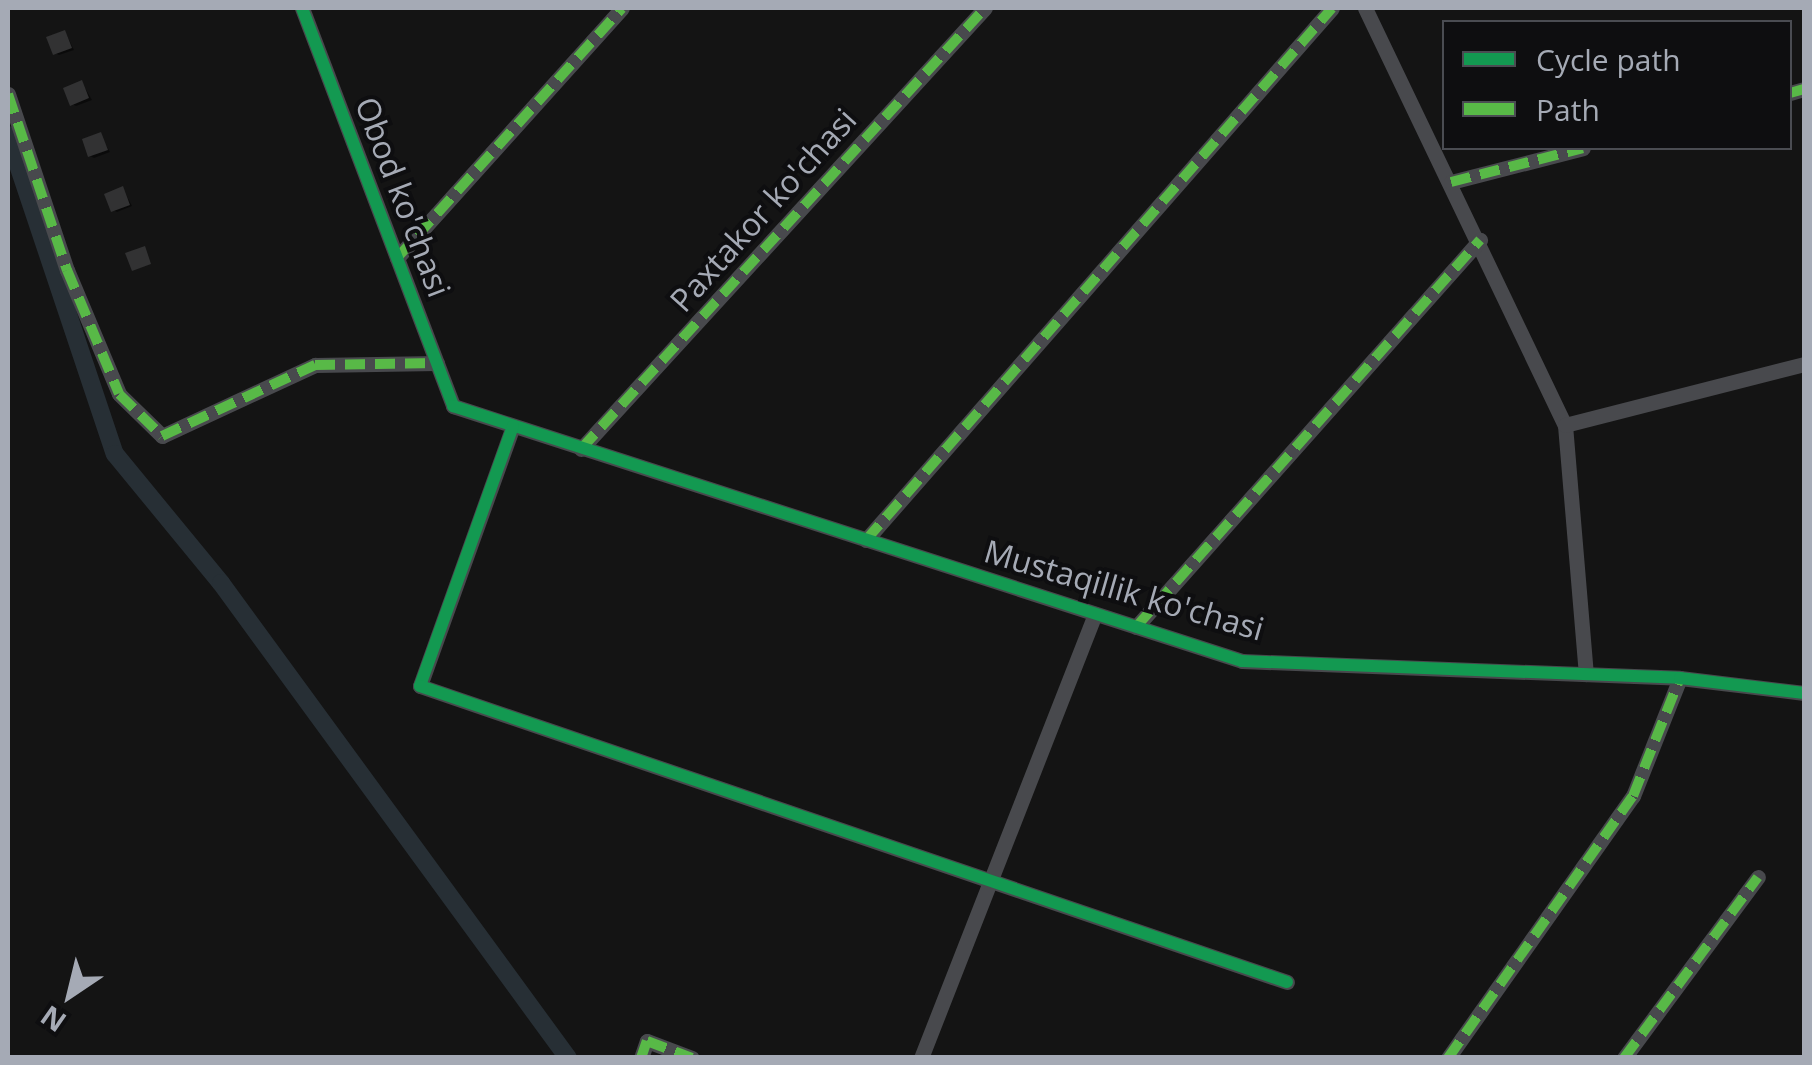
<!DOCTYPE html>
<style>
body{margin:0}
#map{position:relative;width:1812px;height:1065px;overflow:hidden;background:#141414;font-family:"Open Sans",sans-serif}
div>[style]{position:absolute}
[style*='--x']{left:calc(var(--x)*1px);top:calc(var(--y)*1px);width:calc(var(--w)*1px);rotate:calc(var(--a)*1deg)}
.shadow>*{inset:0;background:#0007}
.canal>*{height:18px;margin:-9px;padding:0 9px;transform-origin:9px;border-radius:9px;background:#272f35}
.building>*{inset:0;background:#323233}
.street>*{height:15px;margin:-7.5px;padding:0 7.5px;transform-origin:7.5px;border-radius:7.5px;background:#48494d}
.quiet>*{height:10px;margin-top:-5px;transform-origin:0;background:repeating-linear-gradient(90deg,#58b947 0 20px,transparent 0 30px)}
.cycleway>*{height:12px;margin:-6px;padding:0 6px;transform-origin:6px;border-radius:6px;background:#139951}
span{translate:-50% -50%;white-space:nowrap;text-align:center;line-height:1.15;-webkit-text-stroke:8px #0e0e10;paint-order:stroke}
.street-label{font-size:32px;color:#a5aab5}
.frame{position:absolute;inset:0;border:10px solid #a5aab5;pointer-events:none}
.legend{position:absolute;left:1442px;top:20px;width:350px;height:130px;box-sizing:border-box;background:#0e0e10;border:2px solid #4a4c52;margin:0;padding:12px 18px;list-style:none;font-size:30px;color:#a5aab5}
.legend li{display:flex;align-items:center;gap:20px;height:50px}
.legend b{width:50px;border:2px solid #4a4c52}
.north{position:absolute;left:20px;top:945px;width:100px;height:100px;-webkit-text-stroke:8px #0e0e10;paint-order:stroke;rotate:215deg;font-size:28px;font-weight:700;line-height:40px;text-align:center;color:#a5aab5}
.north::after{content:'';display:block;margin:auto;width:35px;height:45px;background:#a5aab5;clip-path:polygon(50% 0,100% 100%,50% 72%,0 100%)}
</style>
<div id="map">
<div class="shadow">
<div style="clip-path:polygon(65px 32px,74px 50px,59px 55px,55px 53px)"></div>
<div style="clip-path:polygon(82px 83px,92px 100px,76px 106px,72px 104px)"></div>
<div style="clip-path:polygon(100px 135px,110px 152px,94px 158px,90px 156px)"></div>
<div style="clip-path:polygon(123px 189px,132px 206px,117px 212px,113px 210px)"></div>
</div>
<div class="canal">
<div style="--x:8;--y:135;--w:336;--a:71.5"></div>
<div style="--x:115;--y:454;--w:167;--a:50.6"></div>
<div style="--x:221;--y:583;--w:588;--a:53.85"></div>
</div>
<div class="building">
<div style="clip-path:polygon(65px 30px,72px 48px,53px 55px,46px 37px)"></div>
<div style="clip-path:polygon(82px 80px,89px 98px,70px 106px,63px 88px)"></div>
<div style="clip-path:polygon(101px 132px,108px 150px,88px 157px,82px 139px)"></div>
<div style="clip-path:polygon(123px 186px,130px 205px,111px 212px,104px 194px)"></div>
<div style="clip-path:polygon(145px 246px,151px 264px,132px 271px,125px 253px)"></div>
</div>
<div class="street">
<div style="--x:302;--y:8;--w:426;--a:69.2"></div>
<div style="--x:453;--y:406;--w:829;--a:17.91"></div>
<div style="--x:1242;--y:661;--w:438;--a:2.2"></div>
<div style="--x:1680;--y:678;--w:125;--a:6.9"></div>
<div style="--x:1365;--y:8;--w:462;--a:64.4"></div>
<div style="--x:1565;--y:425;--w:250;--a:85.2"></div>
<div style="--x:1790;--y:93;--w:15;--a:-16"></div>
<div style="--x:8;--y:94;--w:186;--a:71.5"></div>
<div style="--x:67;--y:270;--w:134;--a:67.2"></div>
<div style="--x:119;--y:394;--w:60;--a:44.3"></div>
<div style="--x:162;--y:436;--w:169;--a:-24.9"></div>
<div style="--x:315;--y:365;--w:122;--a:-0.9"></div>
<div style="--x:1451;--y:182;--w:136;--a:-14.4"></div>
<div style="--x:397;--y:258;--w:336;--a:-48"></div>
<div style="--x:1565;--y:425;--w:247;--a:-14.3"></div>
<div style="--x:513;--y:426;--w:276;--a:109.7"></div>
<div style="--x:420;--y:686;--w:916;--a:18.85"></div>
<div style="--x:581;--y:449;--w:598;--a:-47.51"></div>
<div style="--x:866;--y:540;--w:707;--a:-48.78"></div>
<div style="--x:1136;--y:627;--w:518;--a:-48.37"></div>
<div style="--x:641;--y:1058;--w:18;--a:-71"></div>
<div style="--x:647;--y:1041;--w:48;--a:20.7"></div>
<div style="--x:921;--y:1058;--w:477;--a:-68.6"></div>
<div style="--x:1448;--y:1058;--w:321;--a:-54.8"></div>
<div style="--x:1633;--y:796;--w:127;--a:-68.3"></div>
<div style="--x:1624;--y:1058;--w:225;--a:-53.5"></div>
</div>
<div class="quiet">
<div style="--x:1790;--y:93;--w:15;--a:-16"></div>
<div style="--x:8;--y:94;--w:186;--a:71.5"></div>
<div style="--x:67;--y:270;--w:134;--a:67.2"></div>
<div style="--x:119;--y:394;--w:60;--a:44.3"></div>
<div style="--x:162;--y:436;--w:169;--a:-24.9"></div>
<div style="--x:315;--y:365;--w:122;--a:-0.9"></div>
<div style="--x:1451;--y:182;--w:136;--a:-14.4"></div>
<div style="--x:397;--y:258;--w:336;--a:-48"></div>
<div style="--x:581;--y:449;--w:598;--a:-47.51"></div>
<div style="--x:866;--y:540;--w:707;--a:-48.78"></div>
<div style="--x:1136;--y:627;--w:518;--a:-48.37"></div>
<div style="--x:641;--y:1058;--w:18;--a:-71"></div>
<div style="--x:647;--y:1041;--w:48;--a:20.7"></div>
<div style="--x:1448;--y:1058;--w:321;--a:-54.8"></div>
<div style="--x:1633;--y:796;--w:127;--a:-68.3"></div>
<div style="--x:1624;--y:1058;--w:225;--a:-53.5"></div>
</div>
<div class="cycleway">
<div style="--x:302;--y:8;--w:426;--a:69.2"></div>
<div style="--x:453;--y:406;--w:829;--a:17.91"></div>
<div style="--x:1242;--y:661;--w:438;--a:2.2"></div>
<div style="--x:1680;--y:678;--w:125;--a:6.9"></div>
<div style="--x:513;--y:426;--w:276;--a:109.7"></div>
<div style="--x:420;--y:686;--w:916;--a:18.85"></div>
</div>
<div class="street-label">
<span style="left:403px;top:197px;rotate:69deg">Obod ko'chasi</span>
<span style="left:763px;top:210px;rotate:-48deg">Paxtakor ko'chasi</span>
<span style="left:1124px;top:590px;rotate:16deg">Mustaqillik ko'chasi</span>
</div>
<div class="frame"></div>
<ul class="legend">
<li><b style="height:12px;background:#139951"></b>Cycle path</li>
<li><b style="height:12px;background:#58b947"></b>Path</li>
</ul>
<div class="north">N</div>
</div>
